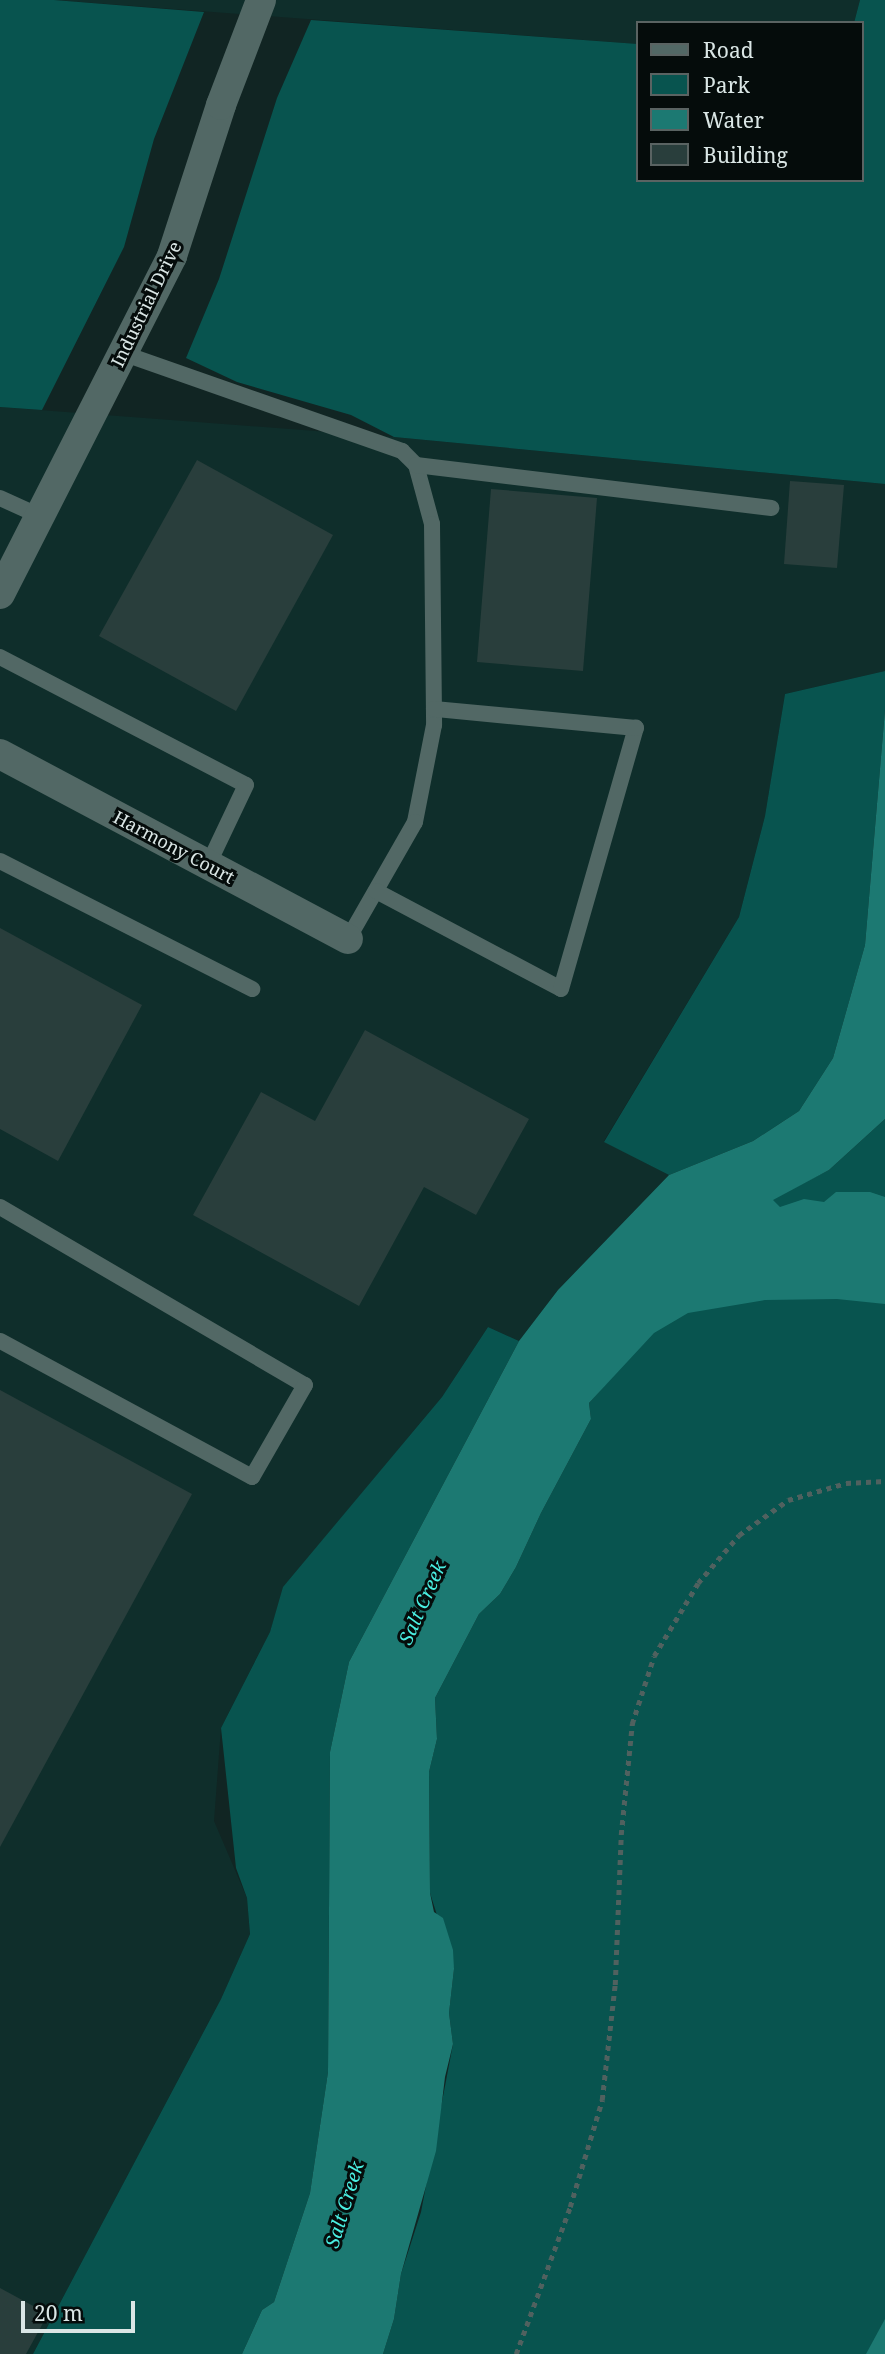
<!DOCTYPE html>
<style>
body{margin:0}
#map{position:relative;width:885px;height:2354px;overflow:hidden;background:#112523;font-family:"Noto Serif",serif}
div>[style]{position:absolute}
[style*='--x']{left:calc(var(--x)*1px);top:calc(var(--y)*1px);width:calc(var(--w)*1px);rotate:calc(var(--a)*1deg)}
.built>*{inset:0;background:#0f2e2b}
.green>*{inset:0;background:#08544f}
.water>*{inset:0;background:#1c7972}
.building>*{inset:0;background:#293e3c}
.path>*{height:4.5px;margin-top:-2.25px;transform-origin:0;background:repeating-linear-gradient(90deg,#50615f 0 5px,transparent 0 10px)}
.service>*{height:16px;margin:-8px;padding:0 8px;transform-origin:8px;border-radius:8px;background:#526865}
.minor>*{height:30px;margin:-15px;padding:0 15px;transform-origin:15px;border-radius:15px;background:#526865}
span{translate:-50% -50%;white-space:nowrap;text-align:center;line-height:1.15;-webkit-text-stroke:6px #050c0b;paint-order:stroke}
.street-label{font-size:18px;color:#dae6e5}
.water-label{font-size:19px;color:#4aefe2;font-style:italic}
.legend{position:absolute;left:636px;top:21px;width:228px;height:161px;box-sizing:border-box;background:#050c0b;border:2px solid #5a6362;margin:0;padding:9px 12px;list-style:none;font-size:21px;color:#dae6e5}
.legend li{display:flex;align-items:center;gap:14px;height:35px}
.legend b{width:35px;border:2px solid #5a6362}
.scale{position:absolute;left:21px;top:2301px;width:114px;height:32px;box-sizing:border-box;border:4px solid #dae6e5;border-top:0;padding-left:9px;font-size:21px;line-height:24px;white-space:nowrap;color:#dae6e5;-webkit-text-stroke:5px #050c0b;paint-order:stroke}
</style>
<div id="map">
<div class="built">
<div style="clip-path:polygon(54px 0,860px 0,854px 23px,638px 23px,638px 44px)"></div>
<div style="clip-path:polygon(0 407px,394px 437px,885px 484px,885px 671px,785px 694px,765px 816px,739px 917px,604px 1141px,669px 1175px,558px 1290px,519px 1341px,488px 1327px,442px 1397px,284px 1587px,270px 1632px,221px 1728px,214px 1821px,247px 1898px,250px 1934px,221px 1999px,33px 2354px,0 2354px)"></div>
</div>
<div class="green">
<div style="clip-path:polygon(0 0,54px 0,204px 12px,154px 139px,124px 247px,42px 410px,0 407px)"></div>
<div style="clip-path:polygon(860px 0,885px 0,885px 484px,394px 437px,351px 415px,237px 382px,186px 358px,219px 279px,277px 98px,311px 20px,638px 44px,638px 180px,862px 180px,862px 23px,854px 23px)"></div>
<div style="clip-path:polygon(885px 671px,885px 710px,865px 945px,833px 1058px,799px 1111px,753px 1141px,669px 1175px,604px 1142px,739px 917px,765px 816px,785px 694px)"></div>
<div style="clip-path:polygon(885px 1119px,885px 2354px,383px 2354px,394px 2319px,401px 2274px,421px 2212px,453px 2044px,449px 2013px,454px 1969px,430px 1893px,429px 1772px,437px 1739px,435px 1698px,479px 1614px,500px 1594px,516px 1567px,541px 1513px,591px 1419px,589px 1403px,772px 1199px,829px 1170px)"></div>
<div style="clip-path:polygon(488px 1327px,519px 1341px,349px 1662px,330px 1752px,328px 2072px,310px 2193px,274px 2302px,262px 2310px,242px 2354px,33px 2354px,221px 1999px,250px 1934px,247px 1898px,236px 1868px,221px 1728px,270px 1632px,283px 1587px,442px 1397px)"></div>
</div>
<div class="water">
<div style="clip-path:polygon(885px 710px,885px 1119px,829px 1170px,773px 1200px,780px 1207px,804px 1199px,824px 1202px,836px 1192px,870px 1192px,885px 1197px,885px 1304px,837px 1299px,765px 1300px,688px 1313px,654px 1333px,589px 1403px,591px 1419px,541px 1513px,516px 1567px,500px 1594px,479px 1614px,435px 1698px,437px 1739px,429px 1772px,430px 1893px,434px 1912px,443px 1918px,453px 1950px,454px 1969px,449px 2013px,453px 2044px,445px 2077px,436px 2151px,401px 2274px,394px 2319px,383px 2354px,242px 2354px,262px 2310px,274px 2302px,310px 2193px,328px 2072px,330px 1752px,349px 1662px,519px 1341px,558px 1290px,669px 1175px,753px 1141px,799px 1111px,833px 1058px,865px 945px)"></div>
<div style="clip-path:polygon(885px 2319px,885px 2354px,866px 2354px)"></div>
</div>
<div class="building">
<div style="clip-path:polygon(197px 460px,333px 535px,236px 711px,99px 636px)"></div>
<div style="clip-path:polygon(790px 481px,844px 485px,837px 568px,784px 564px)"></div>
<div style="clip-path:polygon(491px 489px,597px 498px,583px 671px,477px 662px)"></div>
<div style="clip-path:polygon(0 928px,142px 1005px,58px 1161px,0 1129px)"></div>
<div style="clip-path:polygon(365px 1030px,529px 1119px,476px 1215px,424px 1187px,359px 1306px,193px 1215px,261px 1092px,315px 1121px)"></div>
<div style="clip-path:polygon(0 1390px,192px 1494px,0 1847px)"></div>
<div style="clip-path:polygon(0 2288px,48px 2314px,26px 2354px,0 2354px)"></div>
</div>
<div class="path">
<div style="--x:516;--y:2354;--w:157;--a:-69.8"></div>
<div style="--x:570;--y:2207;--w:112;--a:-73.3"></div>
<div style="--x:602;--y:2100;--w:116;--a:-83.6"></div>
<div style="--x:615;--y:1985;--w:150;--a:-87.7"></div>
<div style="--x:621;--y:1835;--w:112;--a:-84.3"></div>
<div style="--x:632;--y:1724;--w:71;--a:-72.1"></div>
<div style="--x:654;--y:1656;--w:85;--a:-58.9"></div>
<div style="--x:698;--y:1583;--w:63;--a:-49.5"></div>
<div style="--x:739;--y:1535;--w:60;--a:-35.5"></div>
<div style="--x:788;--y:1500;--w:60;--a:-16.3"></div>
<div style="--x:846;--y:1483;--w:39;--a:-3"></div>
</div>
<div class="service">
<div style="--x:122;--y:353;--w:297;--a:19.3"></div>
<div style="--x:402;--y:451;--w:20;--a:45"></div>
<div style="--x:416;--y:465;--w:61;--a:74.8"></div>
<div style="--x:432;--y:524;--w:201;--a:89.4"></div>
<div style="--x:434;--y:725;--w:99;--a:101.1"></div>
<div style="--x:415;--y:822;--w:135;--a:119.8"></div>
<div style="--x:416;--y:465;--w:358;--a:6.9"></div>
<div style="--x:0;--y:498;--w:46;--a:24.3"></div>
<div style="--x:0;--y:657;--w:277;--a:27.5"></div>
<div style="--x:246;--y:785;--w:89;--a:115.4"></div>
<div style="--x:0;--y:861;--w:283;--a:26.9"></div>
<div style="--x:376;--y:891;--w:209;--a:27.9"></div>
<div style="--x:561;--y:989;--w:272;--a:-74"></div>
<div style="--x:636;--y:728;--w:203;--a:-174.6"></div>
<div style="--x:0;--y:1207;--w:353;--a:30.3"></div>
<div style="--x:305;--y:1385;--w:106;--a:119.9"></div>
<div style="--x:252;--y:1477;--w:286;--a:-151.6"></div>
</div>
<div class="minor">
<div style="--x:0;--y:594;--w:379;--a:-63"></div>
<div style="--x:172;--y:256;--w:159;--a:-72"></div>
<div style="--x:221;--y:105;--w:112;--a:-69.1"></div>
<div style="--x:0;--y:754;--w:394;--a:28"></div>
</div>
<div class="street-label">
<span style="left:146px;top:304px;rotate:-64deg">Industrial Drive</span>
<span style="left:174px;top:847px;rotate:28deg">Harmony Court</span>
</div>
<div class="water-label">
<span style="left:423px;top:1603px;rotate:-66deg">Salt Creek</span>
<span style="left:345px;top:2205px;rotate:-73deg">Salt Creek</span>
</div>
<ul class="legend">
<li><b style="height:9px;background:#526865"></b>Road</li>
<li><b style="height:19px;background:#08544f"></b>Park</li>
<li><b style="height:19px;background:#1c7972"></b>Water</li>
<li><b style="height:19px;background:#293e3c"></b>Building</li>
</ul>
<div class="scale">20 m</div>
</div>
